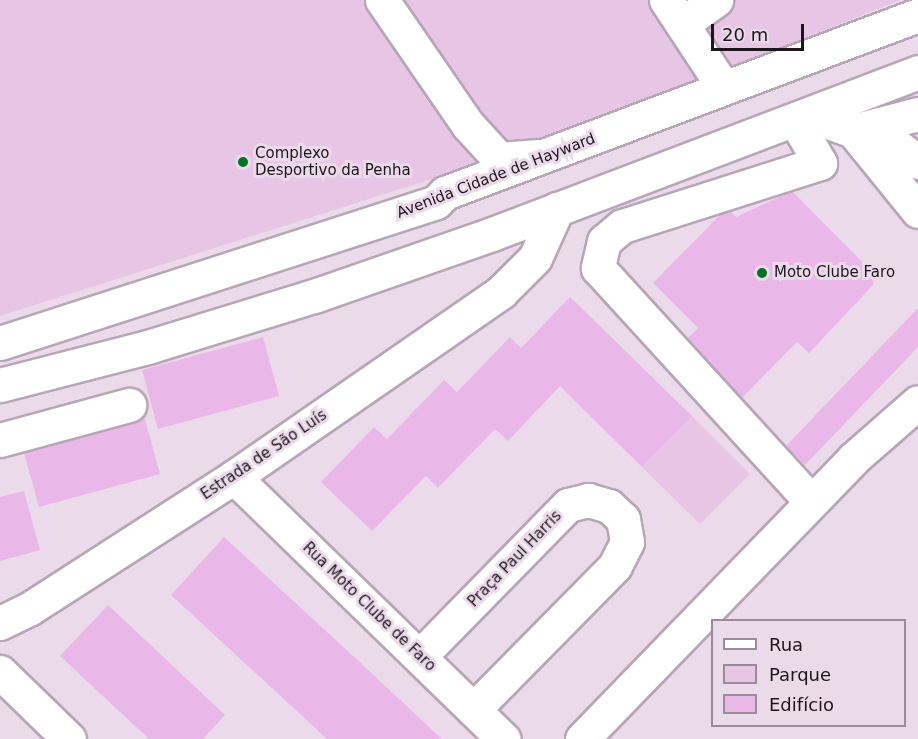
<!DOCTYPE html>
<meta charset="utf-8">
<style>
body{margin:0}
#map{position:relative;width:918px;height:739px;overflow:hidden;background:#ebdaea;font-family:"DejaVu Sans",sans-serif}
div>[style]{position:absolute}
[style*='--x']{left:calc(var(--x)*1px);top:calc(var(--y)*1px);width:calc(var(--w)*1px);rotate:calc(var(--a)*1deg)}
.green>*{inset:0;background:#e7c6e5}
.building>*{inset:0;background:#eab8e8}
.roads{filter:drop-shadow(2px 0 #b7a6b6) drop-shadow(-2px 0 #b7a6b6) drop-shadow(0 2px #b7a6b6) drop-shadow(0 -2px #b7a6b6)}
.minor>*{height:33px;margin:-16.5px;padding:0 16.5px;transform-origin:16.5px;border-radius:16.5px;background:#fff}
.major>*{height:33px;margin:-16.5px;padding:0 16.5px;transform-origin:16.5px;border-radius:16.5px;background:#fff}
.dots>*{width:16px;height:16px;translate:-50% -50%;box-sizing:border-box;border:3px solid #ebdaea;border-radius:50%}
span{translate:-50% -50%;white-space:nowrap;text-align:center;line-height:1.15;-webkit-text-stroke:6px #ebdaea;paint-order:stroke}
.poi-label{font-size:15px;color:#1c161c}
.left{translate:0 -50%;text-align:left}
.street-label{font-size:15px;color:#1c161c}
.legend{position:absolute;left:711px;top:619px;width:195px;height:108px;box-sizing:border-box;background:#ebdaea;border:2px solid #988c98;margin:0;padding:8px 10px;list-style:none;font-size:18px;color:#1c161c}
.legend li{display:flex;align-items:center;gap:12px;height:30px}
.legend b{width:30px;border:2px solid #988c98}
.scale{position:absolute;left:711px;top:24px;width:93px;height:27px;box-sizing:border-box;border:3px solid #1c161c;border-top:0;padding-left:8px;font-size:18px;line-height:21px;white-space:nowrap;color:#1c161c;-webkit-text-stroke:4px #ebdaea;paint-order:stroke}
</style>
<div id="map">
<div class="green">
<div style="clip-path:polygon(0 0,901px 0,752px 59px,686px 90px,530px 148px,0 316px)"></div>
<div style="clip-path:polygon(692px 416px,750px 474px,700px 524px,642px 467px)"></div>
</div>
<div class="building">
<div style="clip-path:polygon(792px 191px,869px 269px,874px 284px,809px 353px,797px 342px,742px 398px,688px 338px,698px 328px,653px 283px,721px 214px,730px 211px,736px 217px)"></div>
<div style="clip-path:polygon(570px 297px,692px 416px,642px 467px,560px 386px,508px 441px,495px 429px,438px 488px,426px 476px,372px 531px,321px 482px,374px 427px,387px 439px,444px 380px,457px 392px,510px 337px,521px 348px)"></div>
<div style="clip-path:polygon(918px 308px,918px 347px,805px 465px,786px 446px)"></div>
<div style="clip-path:polygon(263px 337px,279px 396px,158px 429px,142px 370px)"></div>
<div style="clip-path:polygon(144px 416px,160px 474px,39px 507px,24px 453px,134px 423px)"></div>
<div style="clip-path:polygon(24px 491px,40px 550px,0 561px,0 497px)"></div>
<div style="clip-path:polygon(224px 537px,352px 655px,442px 739px,327px 739px,171px 595px)"></div>
<div style="clip-path:polygon(108px 605px,225px 715px,203px 739px,149px 739px,60px 656px)"></div>
</div>
<div class="roads">
<div class="minor">
<div style="--x:382;--y:0;--w:152;--a:55.5"></div>
<div style="--x:468;--y:125;--w:46;--a:47.6"></div>
<div style="--x:499;--y:159;--w:40;--a:-4.3"></div>
<div style="--x:666;--y:0;--w:105;--a:56.6"></div>
<div style="--x:682;--y:24;--w:42;--a:-35.2"></div>
<div style="--x:809;--y:115;--w:47;--a:20"></div>
<div style="--x:853;--y:131;--w:67;--a:-14.7"></div>
<div style="--x:795;--y:120;--w:50;--a:59.8"></div>
<div style="--x:820;--y:163;--w:208;--a:162.3"></div>
<div style="--x:622;--y:226;--w:23;--a:140"></div>
<div style="--x:604;--y:241;--w:28;--a:103"></div>
<div style="--x:598;--y:268;--w:316;--a:47.6"></div>
<div style="--x:873;--y:128;--w:56;--a:37.1"></div>
<div style="--x:853;--y:131;--w:103;--a:50.9"></div>
<div style="--x:0;--y:440;--w:134;--a:-15.2"></div>
<div style="--x:234;--y:477;--w:376;--a:44.2"></div>
<div style="--x:0;--y:623;--w:32;--a:-26"></div>
<div style="--x:29;--y:609;--w:244;--a:-32.8"></div>
<div style="--x:234;--y:477;--w:325;--a:-34.7"></div>
<div style="--x:501;--y:292;--w:48;--a:-45"></div>
<div style="--x:535;--y:258;--w:54;--a:-65.8"></div>
<div style="--x:420;--y:656;--w:211;--a:-45.6"></div>
<div style="--x:568;--y:505;--w:21;--a:-14"></div>
<div style="--x:588;--y:500;--w:22;--a:16"></div>
<div style="--x:609;--y:506;--w:19;--a:43"></div>
<div style="--x:623;--y:519;--w:23;--a:80"></div>
<div style="--x:627;--y:542;--w:27;--a:117"></div>
<div style="--x:615;--y:566;--w:202;--a:134.6"></div>
<div style="--x:0;--y:672;--w:96;--a:44.2"></div>
<div style="--x:582;--y:739;--w:390;--a:-45.9"></div>
<div style="--x:853;--y:459;--w:86;--a:-41.2"></div>
</div>
<div class="major">
<div style="--x:0;--y:343;--w:458;--a:-17.9"></div>
<div style="--x:436;--y:202;--w:13;--a:-45"></div>
<div style="--x:445;--y:193;--w:505;--a:-20.62"></div>
<div style="--x:0;--y:385;--w:153;--a:-14.4"></div>
<div style="--x:148;--y:347;--w:177;--a:-17.1"></div>
<div style="--x:317;--y:295;--w:185;--a:-19.2"></div>
<div style="--x:492;--y:234;--w:456;--a:-20.8"></div>
</div>
</div>
<div class="dots">
<div style="left:243px;top:162px;background:#057326"></div>
<div style="left:762px;top:273px;background:#057326"></div>
</div>
<div class="poi-label">
<span class="left" style="left:255px;top:162px">Complexo<br>Desportivo da Penha</span>
<span class="left" style="left:774px;top:273px">Moto Clube Faro</span>
</div>
<div class="street-label">
<span style="left:496px;top:176px;rotate:-21deg">Avenida Cidade de Hayward</span>
<span style="left:264px;top:455px;rotate:-34deg">Estrada de São Luís</span>
<span style="left:515px;top:559px;rotate:-46deg">Praça Paul Harris</span>
<span style="left:369px;top:607px;rotate:44deg">Rua Moto Clube de Faro</span>
</div>
<ul class="legend">
<li><b style="height:8px;background:#fff"></b>Rua</li>
<li><b style="height:16px;background:#e7c6e5"></b>Parque</li>
<li><b style="height:16px;background:#eab8e8"></b>Edifício</li>
</ul>
<div class="scale">20 m</div>
</div>
